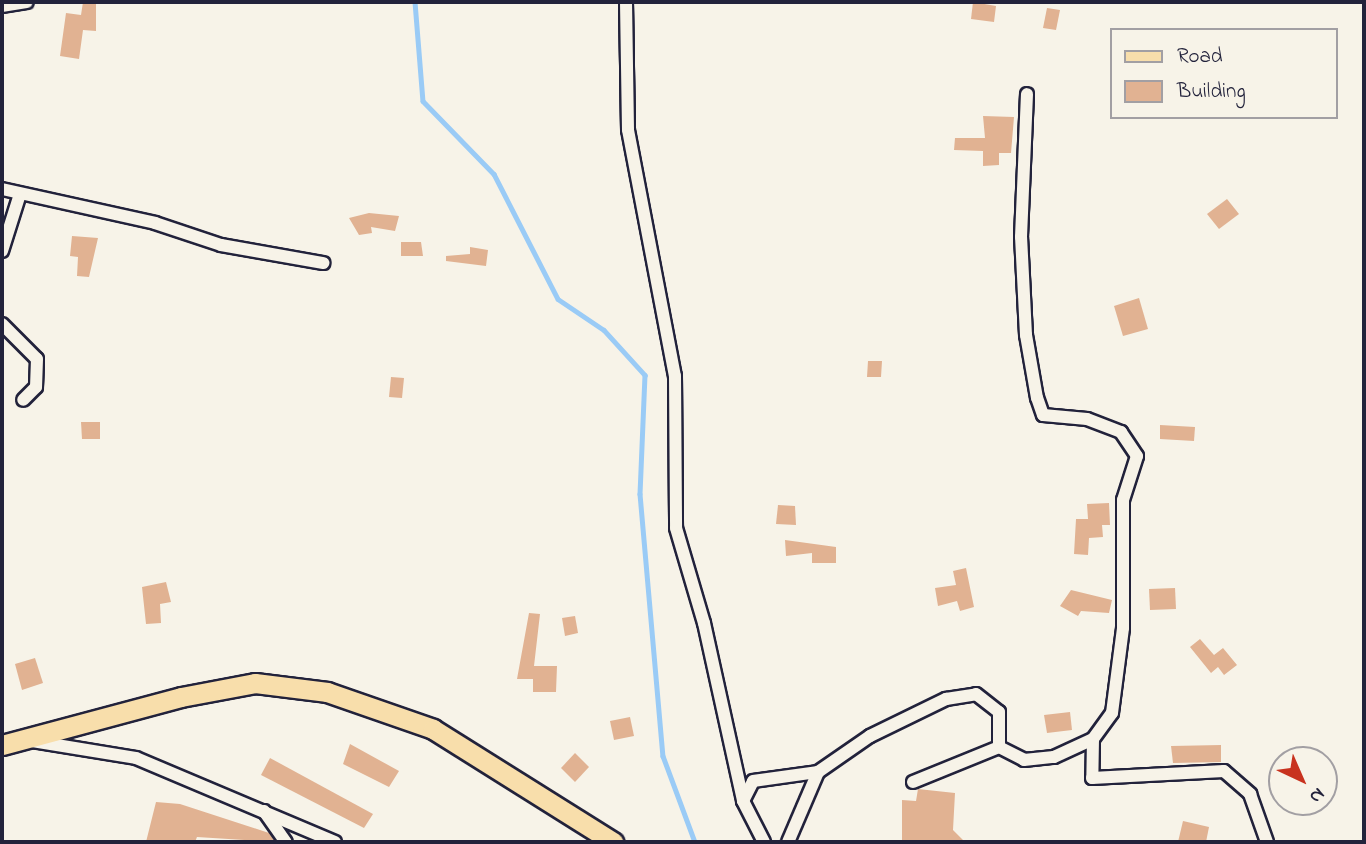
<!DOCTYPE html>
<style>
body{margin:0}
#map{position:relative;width:1366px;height:844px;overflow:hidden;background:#f7f3e8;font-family:"Indie Flower",sans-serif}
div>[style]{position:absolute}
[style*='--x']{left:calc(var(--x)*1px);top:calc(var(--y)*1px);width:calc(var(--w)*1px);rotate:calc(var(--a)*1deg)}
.stream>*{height:4.5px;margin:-2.25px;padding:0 2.25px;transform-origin:2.25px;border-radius:2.25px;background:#9acbf6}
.building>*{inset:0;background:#e1b292}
.roads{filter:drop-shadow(2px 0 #22223b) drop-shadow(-2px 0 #22223b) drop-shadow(0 2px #22223b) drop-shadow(0 -2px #22223b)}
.minor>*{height:12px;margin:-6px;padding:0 6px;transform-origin:6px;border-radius:6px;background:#f7f3e8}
.primary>*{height:19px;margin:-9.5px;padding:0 9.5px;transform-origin:9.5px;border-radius:9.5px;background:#f8deab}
span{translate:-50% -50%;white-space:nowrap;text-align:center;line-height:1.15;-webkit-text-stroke:5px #f7f3e8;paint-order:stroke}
.frame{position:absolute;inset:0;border:4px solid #22223b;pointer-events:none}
.legend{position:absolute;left:1110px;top:28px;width:228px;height:91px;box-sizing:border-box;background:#f7f3e8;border:2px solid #a29fa3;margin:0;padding:9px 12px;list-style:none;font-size:21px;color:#22223b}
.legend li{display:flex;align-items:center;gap:14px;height:35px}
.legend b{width:35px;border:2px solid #a29fa3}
.north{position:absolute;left:1268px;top:746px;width:70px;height:70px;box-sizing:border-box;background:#f7f3e8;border:2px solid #a29fa3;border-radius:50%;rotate:136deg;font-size:19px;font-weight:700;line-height:28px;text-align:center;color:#22223b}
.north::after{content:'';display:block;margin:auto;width:24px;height:32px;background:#c8321e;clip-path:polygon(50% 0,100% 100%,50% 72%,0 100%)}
</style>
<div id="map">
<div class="stream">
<div style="--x:415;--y:2;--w:99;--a:85.4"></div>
<div style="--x:423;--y:101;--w:102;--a:45.8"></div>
<div style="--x:494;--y:174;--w:140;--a:62.9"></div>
<div style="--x:558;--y:299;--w:55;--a:34"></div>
<div style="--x:604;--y:330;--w:61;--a:47.7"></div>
<div style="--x:645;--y:375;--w:119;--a:92.4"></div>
<div style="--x:640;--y:494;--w:263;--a:85"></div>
<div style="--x:663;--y:756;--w:92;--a:69.6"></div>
</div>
<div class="building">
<div style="clip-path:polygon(83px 2px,96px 2px,96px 31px,83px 30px,79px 59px,60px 56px,66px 13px,81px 15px)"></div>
<div style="clip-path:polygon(973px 2px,996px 6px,994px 22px,971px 19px)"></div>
<div style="clip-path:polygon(1047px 8px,1060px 10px,1056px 30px,1043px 28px)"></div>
<div style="clip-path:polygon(983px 116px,1014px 117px,1011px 153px,999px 153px,999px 165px,983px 166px,983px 151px,954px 150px,955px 138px,985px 138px)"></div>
<div style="clip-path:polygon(1227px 199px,1239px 214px,1219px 229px,1207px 214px)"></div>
<div style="clip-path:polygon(369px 213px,399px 216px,395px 231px,371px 227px,372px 233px,359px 235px,349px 218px)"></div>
<div style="clip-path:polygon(72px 236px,98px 238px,89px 277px,77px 276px,78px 257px,70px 256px)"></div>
<div style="clip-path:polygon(401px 242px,421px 242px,423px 256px,401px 256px)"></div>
<div style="clip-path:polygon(470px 247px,488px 250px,486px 266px,446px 261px,446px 256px,470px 254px)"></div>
<div style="clip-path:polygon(1139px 298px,1148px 329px,1123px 336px,1114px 306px)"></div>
<div style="clip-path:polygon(868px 361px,882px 361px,881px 377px,867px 377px)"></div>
<div style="clip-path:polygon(391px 377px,404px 378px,402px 398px,389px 397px)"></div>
<div style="clip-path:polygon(81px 422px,100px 422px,100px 439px,82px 439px)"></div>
<div style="clip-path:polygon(1160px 425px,1195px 427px,1194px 441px,1160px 439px)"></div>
<div style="clip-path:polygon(1109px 503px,1110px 525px,1102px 525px,1103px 537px,1089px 538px,1088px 555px,1074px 554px,1076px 519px,1088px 519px,1087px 504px)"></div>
<div style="clip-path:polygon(778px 505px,795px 506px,796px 525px,776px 524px)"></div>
<div style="clip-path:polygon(785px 540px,836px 547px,836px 563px,812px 563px,812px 553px,786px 556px)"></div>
<div style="clip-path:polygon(966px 568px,974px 607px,960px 611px,957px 601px,938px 606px,935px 588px,956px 585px,953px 571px)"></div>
<div style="clip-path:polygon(166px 582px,171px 602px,160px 604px,161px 623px,146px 624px,142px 587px)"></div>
<div style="clip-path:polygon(1175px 588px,1176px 609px,1150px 610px,1149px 589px)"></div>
<div style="clip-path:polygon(1071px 590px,1112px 600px,1109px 613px,1081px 611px,1078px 616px,1060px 606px)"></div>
<div style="clip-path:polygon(529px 613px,540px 614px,534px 666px,557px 666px,556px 692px,533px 692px,533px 679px,517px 679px)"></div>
<div style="clip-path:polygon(575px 616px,578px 633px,565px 636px,562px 618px)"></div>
<div style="clip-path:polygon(1200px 639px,1214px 655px,1223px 648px,1237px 665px,1224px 675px,1218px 667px,1211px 673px,1190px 647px)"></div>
<div style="clip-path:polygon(35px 658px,43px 683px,22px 690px,15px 664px)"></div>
<div style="clip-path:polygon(1070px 712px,1072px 730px,1047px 733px,1044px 715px)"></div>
<div style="clip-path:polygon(630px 717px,634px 736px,614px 740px,610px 721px)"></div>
<div style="clip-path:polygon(350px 744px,399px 771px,389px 787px,343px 764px)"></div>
<div style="clip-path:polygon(1221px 745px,1221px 762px,1173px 763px,1171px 746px)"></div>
<div style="clip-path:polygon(575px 753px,589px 767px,575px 782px,561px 768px)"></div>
<div style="clip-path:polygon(270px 758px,373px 814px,364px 828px,261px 775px)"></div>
<div style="clip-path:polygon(918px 789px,955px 793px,953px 830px,965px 842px,902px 842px,902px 800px,916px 801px)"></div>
<div style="clip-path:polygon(156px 802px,180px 804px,269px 833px,275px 842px,197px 837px,195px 842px,146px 842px)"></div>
<div style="clip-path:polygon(1183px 821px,1209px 827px,1206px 842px,1178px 842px)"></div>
</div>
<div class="roads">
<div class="minor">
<div style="--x:626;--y:2;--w:128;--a:89.1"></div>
<div style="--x:628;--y:130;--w:250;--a:79.2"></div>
<div style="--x:675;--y:376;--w:152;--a:89.6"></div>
<div style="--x:676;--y:528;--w:99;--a:73.6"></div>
<div style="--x:704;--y:623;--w:182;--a:77.6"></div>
<div style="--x:2;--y:6;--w:25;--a:-9"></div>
<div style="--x:2;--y:189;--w:157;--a:12.5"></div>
<div style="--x:155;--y:223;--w:70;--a:18.4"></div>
<div style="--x:221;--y:245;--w:104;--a:10"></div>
<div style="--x:2;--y:251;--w:60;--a:-72.5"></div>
<div style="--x:2;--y:324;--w:49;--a:45"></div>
<div style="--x:37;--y:359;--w:28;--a:92"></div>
<div style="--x:36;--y:387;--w:18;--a:135"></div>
<div style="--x:1093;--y:739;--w:39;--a:91"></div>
<div style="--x:1092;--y:778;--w:132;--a:-3"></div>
<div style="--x:1224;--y:771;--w:35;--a:41"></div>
<div style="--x:1250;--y:794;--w:51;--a:70.5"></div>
<div style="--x:32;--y:741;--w:105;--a:9.3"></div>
<div style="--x:136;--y:758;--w:216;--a:22.9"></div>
<div style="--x:913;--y:782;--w:93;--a:-22.1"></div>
<div style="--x:264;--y:811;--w:38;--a:55"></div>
<div style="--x:764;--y:842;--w:46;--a:-117.1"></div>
<div style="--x:743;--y:801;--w:22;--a:-63"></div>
<div style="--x:753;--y:781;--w:66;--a:-7.9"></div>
<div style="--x:818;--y:772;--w:63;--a:-34.7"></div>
<div style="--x:870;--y:736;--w:85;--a:-26"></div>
<div style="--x:946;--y:699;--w:30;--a:-9"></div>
<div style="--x:976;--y:694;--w:29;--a:38"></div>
<div style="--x:999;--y:712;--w:35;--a:90"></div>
<div style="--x:999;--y:747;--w:28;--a:27"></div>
<div style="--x:1024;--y:760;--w:30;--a:-6"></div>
<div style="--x:1054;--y:757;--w:43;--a:-24.8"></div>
<div style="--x:1093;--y:739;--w:32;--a:-54"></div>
<div style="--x:1112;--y:713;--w:86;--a:-82.6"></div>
<div style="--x:1123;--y:628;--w:128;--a:-90"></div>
<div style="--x:1123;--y:500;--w:46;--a:-72.3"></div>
<div style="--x:1137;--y:456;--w:29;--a:-124"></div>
<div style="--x:1121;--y:432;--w:36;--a:-159"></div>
<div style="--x:1087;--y:419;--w:44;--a:-174.8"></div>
<div style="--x:1043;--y:415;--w:18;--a:-109"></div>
<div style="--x:1037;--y:398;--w:64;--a:-99.9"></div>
<div style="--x:1026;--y:335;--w:98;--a:-92.9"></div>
<div style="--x:1021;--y:237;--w:143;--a:-87.6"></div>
<div style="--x:788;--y:842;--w:76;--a:-66.8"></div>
</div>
<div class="primary">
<div style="--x:2;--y:745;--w:185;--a:-15"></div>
<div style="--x:181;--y:697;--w:75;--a:-10.7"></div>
<div style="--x:255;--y:683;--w:73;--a:7.1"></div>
<div style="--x:327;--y:692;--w:112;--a:19.2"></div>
<div style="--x:433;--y:729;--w:213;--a:32.1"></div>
</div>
</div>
<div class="frame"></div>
<ul class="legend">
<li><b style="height:9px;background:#f8deab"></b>Road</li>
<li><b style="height:19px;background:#e1b292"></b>Building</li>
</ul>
<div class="north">N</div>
</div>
